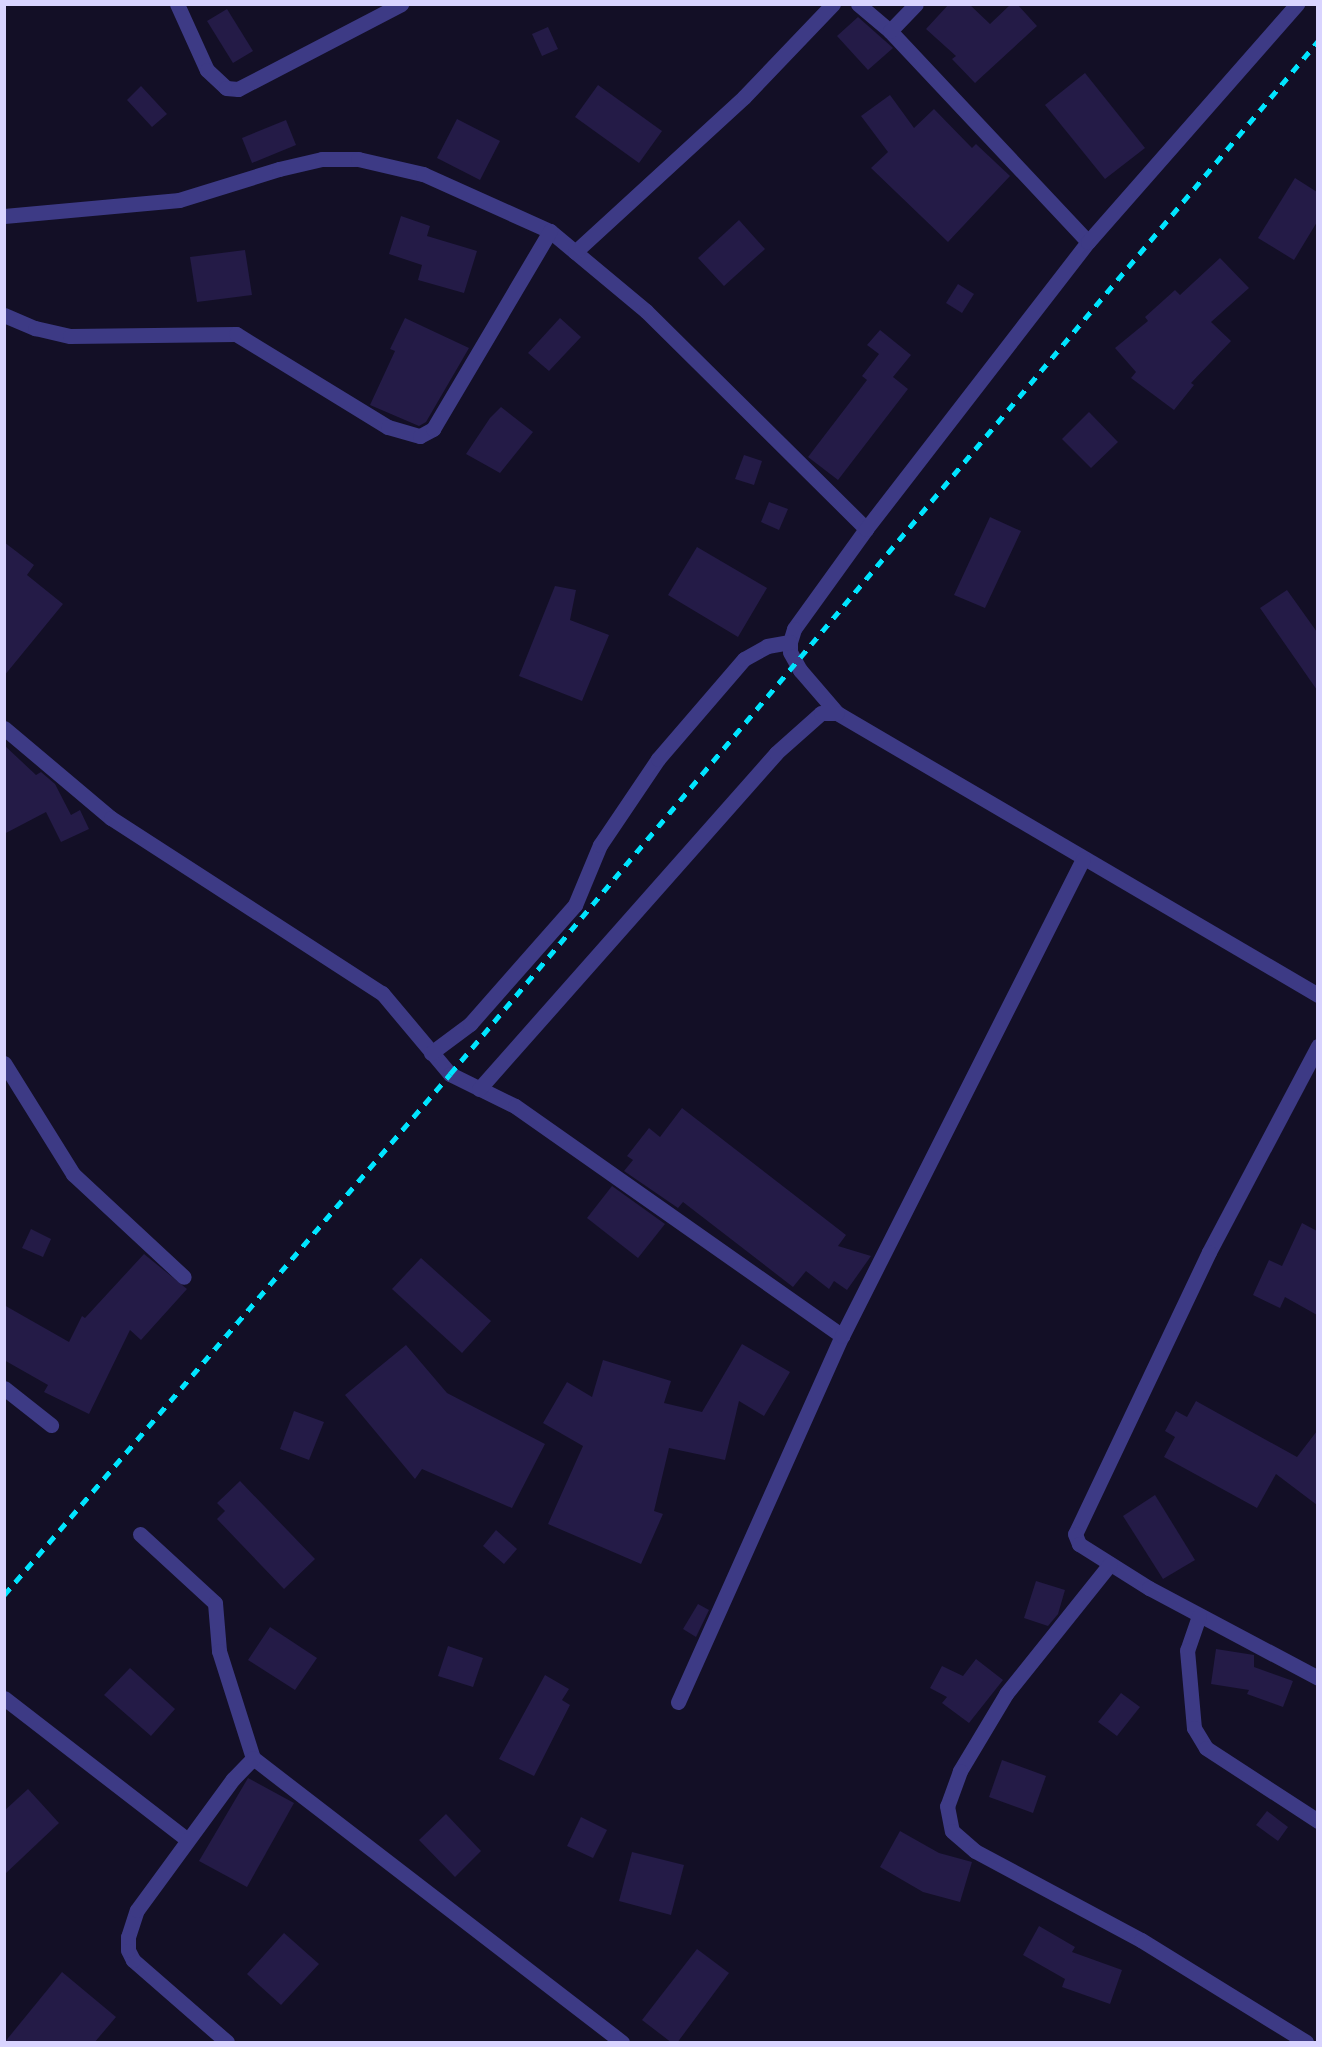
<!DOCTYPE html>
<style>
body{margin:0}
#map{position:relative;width:1322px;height:2047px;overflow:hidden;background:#130f26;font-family:Karla,sans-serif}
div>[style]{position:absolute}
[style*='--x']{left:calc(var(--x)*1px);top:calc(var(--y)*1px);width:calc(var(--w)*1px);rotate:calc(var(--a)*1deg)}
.building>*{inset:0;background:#241b47}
.minor>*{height:15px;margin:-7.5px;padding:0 7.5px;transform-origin:7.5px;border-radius:7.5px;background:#3d3a85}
.rail>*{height:4.5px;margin-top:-2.25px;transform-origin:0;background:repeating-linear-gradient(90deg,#00e5ff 0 9px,transparent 0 17px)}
span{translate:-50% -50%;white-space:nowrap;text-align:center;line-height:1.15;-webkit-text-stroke:6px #130f26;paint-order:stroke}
.frame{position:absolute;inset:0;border:6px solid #d9d4ff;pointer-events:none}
</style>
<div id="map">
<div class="building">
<div style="clip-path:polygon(949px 4px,969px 4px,990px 24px,1011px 4px,1017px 4px,1037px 26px,975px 83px,952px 59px,956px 56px,926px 29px)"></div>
<div style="clip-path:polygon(227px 9px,253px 51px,233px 63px,207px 21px)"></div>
<div style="clip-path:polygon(858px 17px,893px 48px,868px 70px,837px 36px)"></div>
<div style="clip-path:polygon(548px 27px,558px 49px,542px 56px,532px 34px)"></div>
<div style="clip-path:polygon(1085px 73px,1145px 148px,1105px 179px,1045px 105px)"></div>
<div style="clip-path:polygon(598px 85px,662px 131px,639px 163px,575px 117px)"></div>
<div style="clip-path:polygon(141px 86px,167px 114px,152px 127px,127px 100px)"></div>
<div style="clip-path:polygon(890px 95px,914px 128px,934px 109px,972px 148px,976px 144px,1010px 176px,948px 242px,871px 168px,888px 152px,861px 116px)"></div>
<div style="clip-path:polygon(457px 119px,500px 141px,480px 180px,437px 158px)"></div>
<div style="clip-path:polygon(286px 120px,296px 145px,252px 163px,242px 138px)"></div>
<div style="clip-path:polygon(1295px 178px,1317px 192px,1317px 222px,1294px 260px,1258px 238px)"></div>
<div style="clip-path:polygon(401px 216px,430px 226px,427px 236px,477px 251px,464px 293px,418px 280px,422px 265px,389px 254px)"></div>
<div style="clip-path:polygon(739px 220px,765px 249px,724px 286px,698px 258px)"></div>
<div style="clip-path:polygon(245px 250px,252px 295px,197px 302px,190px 257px)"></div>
<div style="clip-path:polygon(1220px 258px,1249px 288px,1211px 322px,1231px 341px,1191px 383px,1194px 385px,1174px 410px,1131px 378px,1136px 372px,1115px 348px,1148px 321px,1145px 317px,1175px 290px,1180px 295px)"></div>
<div style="clip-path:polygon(958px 284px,974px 294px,962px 313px,946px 303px)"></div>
<div style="clip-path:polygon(405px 318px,469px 348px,426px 422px,419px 426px,370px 405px,395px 351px,390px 349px)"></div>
<div style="clip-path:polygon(560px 318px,581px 337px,549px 371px,528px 353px)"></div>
<div style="clip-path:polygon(880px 330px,911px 355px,893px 377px,908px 389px,838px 480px,808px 457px,867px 380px,862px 376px,879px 354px,867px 345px)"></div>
<div style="clip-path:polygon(501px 407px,533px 432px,500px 473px,466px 454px,490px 418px)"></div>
<div style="clip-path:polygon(1089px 412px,1118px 442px,1091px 468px,1062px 439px)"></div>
<div style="clip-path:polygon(744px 455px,762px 461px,754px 485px,735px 479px)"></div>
<div style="clip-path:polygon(769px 502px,788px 509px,779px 530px,761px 522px)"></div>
<div style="clip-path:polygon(990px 517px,1021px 531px,985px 608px,954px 595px)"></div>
<div style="clip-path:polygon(4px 542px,34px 565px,27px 575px,63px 604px,4px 676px)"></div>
<div style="clip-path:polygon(697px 547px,767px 588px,738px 637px,668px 595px)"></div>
<div style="clip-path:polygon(555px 586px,576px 590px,570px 620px,609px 635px,582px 701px,519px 676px)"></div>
<div style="clip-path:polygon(1287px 590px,1317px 632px,1317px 690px,1260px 608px)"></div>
<div style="clip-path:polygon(4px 745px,36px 775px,41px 772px,55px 784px,71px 815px,80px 810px,89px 829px,61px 842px,46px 812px,4px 834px)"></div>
<div style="clip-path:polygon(682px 1108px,846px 1235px,838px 1246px,871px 1256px,847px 1290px,834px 1281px,829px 1289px,806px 1271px,793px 1287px,683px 1202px,678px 1208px,624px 1171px,633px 1160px,627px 1156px,649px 1128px,660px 1137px)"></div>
<div style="clip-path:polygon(612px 1186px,665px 1224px,638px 1258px,587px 1218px)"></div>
<div style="clip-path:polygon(1302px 1223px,1317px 1231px,1317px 1315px,1285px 1297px,1280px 1308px,1253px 1295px,1269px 1260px,1282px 1266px)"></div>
<div style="clip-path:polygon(31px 1229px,51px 1239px,43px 1257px,22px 1248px)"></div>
<div style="clip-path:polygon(144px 1254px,187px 1289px,141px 1340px,130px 1330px,89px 1414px,44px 1392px,48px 1385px,4px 1360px,4px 1305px,69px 1342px,82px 1316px,85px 1318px)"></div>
<div style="clip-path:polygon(421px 1258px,491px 1321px,462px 1353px,392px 1289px)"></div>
<div style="clip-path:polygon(742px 1344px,790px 1372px,764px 1416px,739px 1401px,725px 1460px,669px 1448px,654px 1511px,663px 1514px,641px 1564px,548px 1524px,583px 1446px,543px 1423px,567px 1382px,592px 1397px,603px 1360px,671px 1381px,664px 1403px,702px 1412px)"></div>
<div style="clip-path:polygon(406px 1345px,447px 1393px,545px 1444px,512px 1508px,422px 1469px,415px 1479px,345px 1395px)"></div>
<div style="clip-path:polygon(1196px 1401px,1297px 1457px,1317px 1431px,1317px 1505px,1276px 1474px,1257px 1508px,1164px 1457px,1175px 1437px,1165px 1431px,1176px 1411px,1187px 1417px)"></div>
<div style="clip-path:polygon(294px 1411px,324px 1422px,309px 1460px,280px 1449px)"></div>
<div style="clip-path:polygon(240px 1481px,315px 1559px,284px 1589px,217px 1519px,225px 1511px,217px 1503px)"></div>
<div style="clip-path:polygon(1155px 1495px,1195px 1560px,1163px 1579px,1123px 1516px)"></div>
<div style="clip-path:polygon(496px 1530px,517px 1549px,504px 1564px,483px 1546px)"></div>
<div style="clip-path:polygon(1036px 1581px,1065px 1590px,1058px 1614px,1048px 1626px,1024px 1618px)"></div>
<div style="clip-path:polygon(698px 1604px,709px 1610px,696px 1637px,683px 1629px)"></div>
<div style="clip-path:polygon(270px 1627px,317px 1658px,295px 1690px,248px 1660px)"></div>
<div style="clip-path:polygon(448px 1646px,483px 1658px,473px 1687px,438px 1676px)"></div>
<div style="clip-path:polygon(1216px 1649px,1254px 1655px,1254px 1667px,1293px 1681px,1283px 1707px,1247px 1694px,1249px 1690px,1211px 1684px)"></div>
<div style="clip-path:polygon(976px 1659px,1003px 1680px,969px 1723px,942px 1703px,947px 1697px,930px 1688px,942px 1666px,963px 1676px)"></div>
<div style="clip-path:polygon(130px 1668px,175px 1709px,151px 1736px,104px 1695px)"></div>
<div style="clip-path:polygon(545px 1675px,569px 1689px,562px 1700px,570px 1705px,534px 1776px,499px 1759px)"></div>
<div style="clip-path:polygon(1121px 1693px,1140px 1707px,1117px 1736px,1098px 1722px)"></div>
<div style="clip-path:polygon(1002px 1760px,1046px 1776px,1033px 1813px,989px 1797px)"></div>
<div style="clip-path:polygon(248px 1778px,294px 1803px,247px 1887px,199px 1861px)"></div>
<div style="clip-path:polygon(28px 1789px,59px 1823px,4px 1875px,4px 1811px)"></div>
<div style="clip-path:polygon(1267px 1811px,1288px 1827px,1278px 1841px,1256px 1825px)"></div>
<div style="clip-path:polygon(446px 1814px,481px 1851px,455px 1877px,419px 1840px)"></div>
<div style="clip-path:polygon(581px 1817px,607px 1830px,593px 1858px,567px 1846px)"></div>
<div style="clip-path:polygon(900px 1831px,939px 1853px,972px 1862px,960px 1902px,923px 1892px,880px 1867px)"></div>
<div style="clip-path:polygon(632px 1852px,684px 1865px,671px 1915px,619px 1901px)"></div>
<div style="clip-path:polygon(1039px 1926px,1075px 1947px,1072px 1952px,1122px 1970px,1110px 2004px,1062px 1987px,1065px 1979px,1023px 1955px)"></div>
<div style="clip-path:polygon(284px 1933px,319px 1964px,281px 2005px,247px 1974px)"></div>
<div style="clip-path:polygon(697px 1949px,729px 1973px,677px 2043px,672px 2043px,642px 2020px)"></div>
<div style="clip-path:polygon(62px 1972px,116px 2017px,94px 2043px,4px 2043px)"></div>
</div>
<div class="minor">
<div style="--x:177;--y:4;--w:72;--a:65.6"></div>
<div style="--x:207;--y:70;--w:26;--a:43"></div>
<div style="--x:226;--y:88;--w:12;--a:5"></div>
<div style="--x:238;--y:89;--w:184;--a:-27.5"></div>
<div style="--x:858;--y:4;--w:42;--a:40.2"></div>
<div style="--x:890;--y:31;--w:289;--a:46.8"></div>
<div style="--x:890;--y:31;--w:37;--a:-46"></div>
<div style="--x:4;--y:216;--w:176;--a:-5.2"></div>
<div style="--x:179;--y:200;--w:105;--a:-17.2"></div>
<div style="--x:279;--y:169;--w:44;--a:-13.1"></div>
<div style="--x:322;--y:159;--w:36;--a:0"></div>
<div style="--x:358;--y:159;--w:67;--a:13"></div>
<div style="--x:423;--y:174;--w:139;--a:24.2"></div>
<div style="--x:550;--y:231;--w:125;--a:39.8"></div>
<div style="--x:646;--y:311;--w:310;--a:44.7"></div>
<div style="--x:866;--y:529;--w:123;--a:125.8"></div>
<div style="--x:794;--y:629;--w:14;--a:107"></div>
<div style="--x:790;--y:642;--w:10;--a:90"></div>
<div style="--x:790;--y:652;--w:21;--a:61"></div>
<div style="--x:800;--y:670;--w:57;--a:49.3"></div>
<div style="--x:837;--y:713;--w:558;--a:30.38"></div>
<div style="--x:575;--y:252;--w:229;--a:-42.5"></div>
<div style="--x:744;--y:97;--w:129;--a:-46.3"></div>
<div style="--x:4;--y:315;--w:34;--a:23"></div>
<div style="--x:35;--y:328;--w:36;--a:13"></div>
<div style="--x:70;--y:336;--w:166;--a:-0.7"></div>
<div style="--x:236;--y:334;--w:178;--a:31.5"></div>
<div style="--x:388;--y:427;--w:33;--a:16"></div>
<div style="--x:420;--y:436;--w:15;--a:-28"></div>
<div style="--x:433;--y:429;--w:230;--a:-59.4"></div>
<div style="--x:866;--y:529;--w:363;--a:-52.3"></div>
<div style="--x:1088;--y:242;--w:317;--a:-48.7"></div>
<div style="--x:4;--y:728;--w:140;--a:40.1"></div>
<div style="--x:111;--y:818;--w:323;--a:32.9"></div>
<div style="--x:382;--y:993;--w:106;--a:50"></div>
<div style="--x:450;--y:1074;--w:72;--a:26.2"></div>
<div style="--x:515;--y:1106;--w:400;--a:35.1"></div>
<div style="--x:1318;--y:1046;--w:233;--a:117.9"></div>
<div style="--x:1209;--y:1252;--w:312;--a:115.4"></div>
<div style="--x:1075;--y:1534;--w:11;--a:68"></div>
<div style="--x:1079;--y:1544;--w:83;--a:32.2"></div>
<div style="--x:1149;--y:1588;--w:191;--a:28"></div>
<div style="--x:431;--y:1053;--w:49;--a:-36.6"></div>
<div style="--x:470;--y:1024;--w:159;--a:-48.6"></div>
<div style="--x:575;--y:905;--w:65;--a:-67.4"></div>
<div style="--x:600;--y:845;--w:104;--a:-56"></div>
<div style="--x:658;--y:759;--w:132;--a:-49.3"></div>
<div style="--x:744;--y:659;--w:26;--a:-29"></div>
<div style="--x:767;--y:646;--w:23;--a:-10"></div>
<div style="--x:4;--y:1063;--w:131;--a:58.1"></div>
<div style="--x:73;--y:1174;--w:151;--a:42.9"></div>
<div style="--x:479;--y:1089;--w:448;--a:-48.5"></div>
<div style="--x:776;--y:753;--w:60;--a:-41.6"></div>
<div style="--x:821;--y:713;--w:16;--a:0"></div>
<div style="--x:4;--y:1388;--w:60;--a:38.2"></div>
<div style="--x:140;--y:1534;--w:102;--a:42.6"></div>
<div style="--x:215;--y:1603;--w:48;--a:85.2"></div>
<div style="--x:219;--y:1651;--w:112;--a:72.4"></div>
<div style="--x:253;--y:1758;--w:466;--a:37.6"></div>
<div style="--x:1110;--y:1564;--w:166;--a:128.7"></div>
<div style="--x:1006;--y:1694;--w:90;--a:120.9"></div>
<div style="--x:960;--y:1771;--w:37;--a:110"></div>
<div style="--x:947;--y:1806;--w:25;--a:79"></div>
<div style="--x:952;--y:1831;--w:30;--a:41"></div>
<div style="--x:975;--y:1851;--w:188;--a:28.2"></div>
<div style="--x:1141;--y:1940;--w:194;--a:31.7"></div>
<div style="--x:1199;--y:1616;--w:36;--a:109"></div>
<div style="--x:1187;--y:1650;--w:78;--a:84.9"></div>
<div style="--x:1194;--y:1728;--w:23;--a:59"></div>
<div style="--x:1206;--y:1748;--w:134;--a:33.1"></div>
<div style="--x:4;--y:1698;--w:232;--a:37.7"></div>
<div style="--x:678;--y:1702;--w:401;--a:-65.9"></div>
<div style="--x:842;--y:1336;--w:534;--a:-63.2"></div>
<div style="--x:227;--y:2042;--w:125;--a:-138.9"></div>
<div style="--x:133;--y:1960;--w:11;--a:-117"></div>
<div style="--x:128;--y:1950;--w:13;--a:-90"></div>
<div style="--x:128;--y:1937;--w:28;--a:-72"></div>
<div style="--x:137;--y:1910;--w:162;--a:-53.8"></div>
<div style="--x:233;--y:1779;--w:29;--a:-46"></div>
</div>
<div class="rail">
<div style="--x:4;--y:1595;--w:686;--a:-49.43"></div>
<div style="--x:450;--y:1074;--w:1349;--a:-49.96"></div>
</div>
<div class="frame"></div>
</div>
